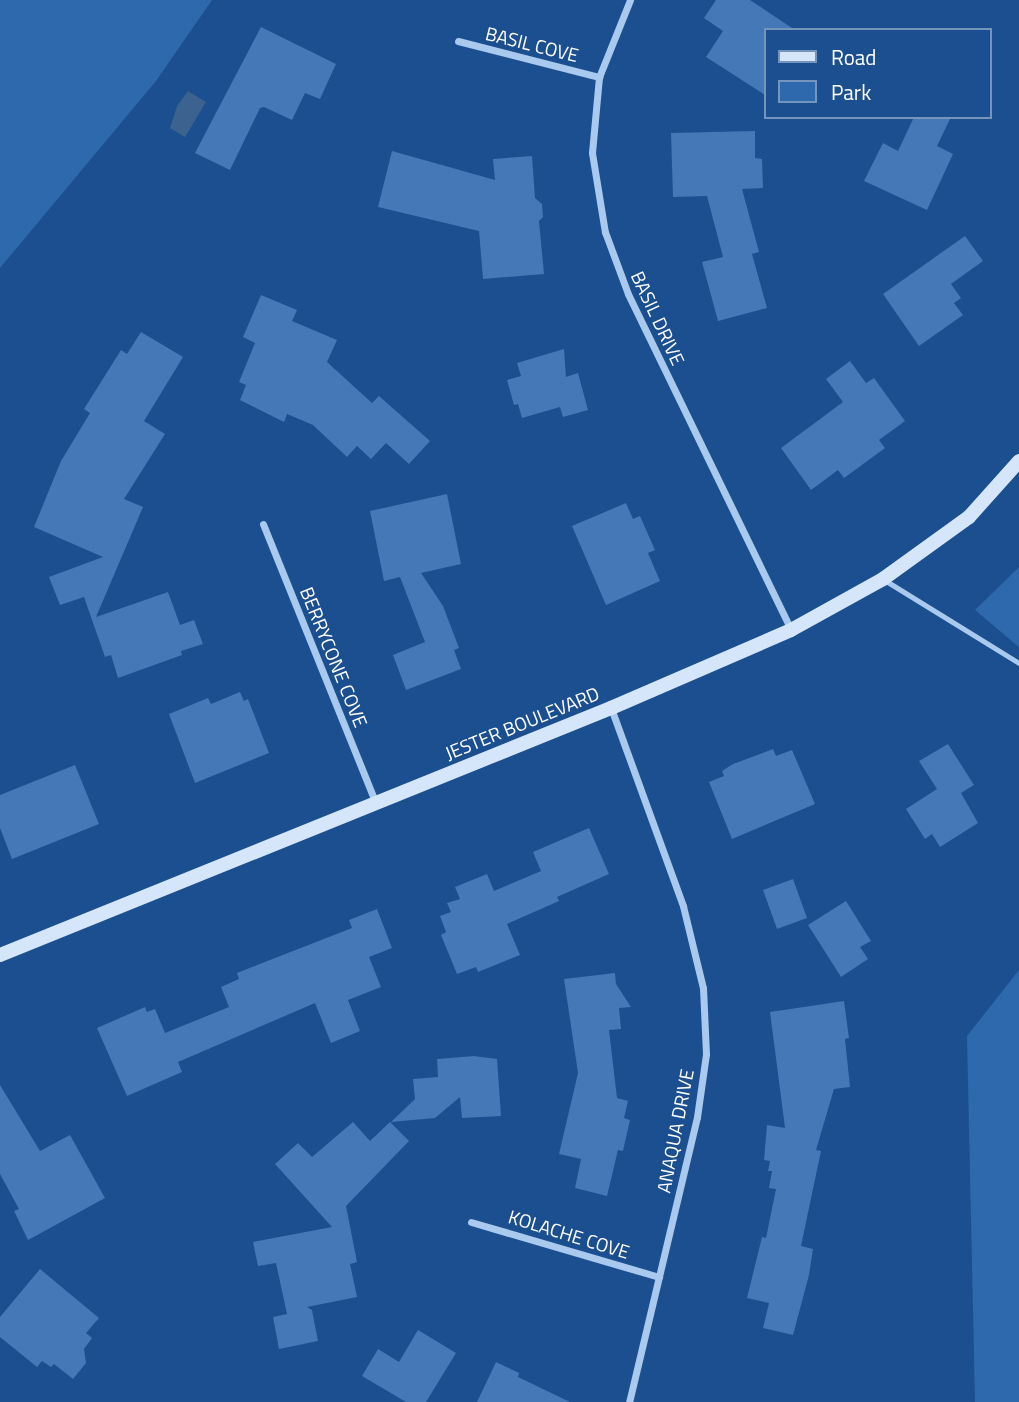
<!DOCTYPE html>
<style>
body{margin:0}
#map{position:relative;width:1019px;height:1402px;overflow:hidden;background:#1b4f8f;font-family:"Titillium Web",sans-serif}
div>[style]{position:absolute}
[style*='--x']{left:calc(var(--x)*1px);top:calc(var(--y)*1px);width:calc(var(--w)*1px);rotate:calc(var(--a)*1deg)}
.green>*{inset:0;background:#2e69ad}
.water>*{inset:0;background:#3c6290}
.building>*{inset:0;background:#4478b7}
.lane>*{height:5px;margin:-2.5px;padding:0 2.5px;transform-origin:2.5px;border-radius:2.5px;background:#a9c9ee}
.street>*{height:7px;margin:-3.5px;padding:0 3.5px;transform-origin:3.5px;border-radius:3.5px;background:#a9c9ee}
.secondary>*{height:14px;margin:-7px;padding:0 7px;transform-origin:7px;border-radius:7px;background:#d6e6fa}
span{translate:-50% -50%;white-space:nowrap;text-align:center;line-height:1.15;-webkit-text-stroke:5px #1b4f8f;paint-order:stroke}
.street-label{font-size:19px;color:#fff}
.legend{position:absolute;left:764px;top:28px;width:228px;height:91px;box-sizing:border-box;background:#1b4f8f;border:2px solid #7695bc;margin:0;padding:9px 12px;list-style:none;font-size:21px;color:#fff}
.legend li{display:flex;align-items:center;gap:14px;height:35px}
.legend b{width:35px;border:2px solid #7695bc}
</style>
<div id="map">
<div class="green">
<div style="clip-path:polygon(0 0,212px 0,156px 81px,0 268px)"></div>
<div style="clip-path:polygon(1019px 567px,1019px 647px,975px 610px)"></div>
<div style="clip-path:polygon(1019px 970px,1019px 1402px,975px 1402px,967px 1036px)"></div>
</div>
<div class="water">
<div style="clip-path:polygon(188px 91px,206px 102px,185px 137px,170px 128px,177px 106px)"></div>
</div>
<div class="building">
<div style="clip-path:polygon(716px 0,750px 0,795px 30px,765px 30px,765px 95px,706px 57px,723px 31px,704px 18px)"></div>
<div style="clip-path:polygon(261px 27px,336px 64px,320px 99px,305px 93px,292px 120px,264px 107px,260px 108px,230px 170px,195px 153px)"></div>
<div style="clip-path:polygon(914px 117px,951px 117px,937px 146px,953px 154px,927px 210px,864px 181px,883px 143px,898px 151px)"></div>
<div style="clip-path:polygon(755px 131px,755px 158px,762px 159px,763px 188px,742px 189px,759px 252px,752px 254px,767px 308px,718px 321px,702px 262px,723px 257px,707px 196px,673px 197px,671px 133px)"></div>
<div style="clip-path:polygon(392px 151px,495px 180px,493px 159px,532px 156px,535px 198px,542px 204px,543px 217px,539px 221px,544px 274px,483px 279px,479px 231px,378px 207px)"></div>
<div style="clip-path:polygon(965px 236px,983px 261px,951px 284px,961px 298px,954px 303px,963px 315px,919px 346px,883px 294px)"></div>
<div style="clip-path:polygon(261px 295px,297px 310px,292px 321px,337px 340px,327px 362px,372px 403px,379px 396px,430px 441px,409px 464px,386px 443px,371px 459px,357px 446px,347px 457px,313px 425px,287px 414px,284px 422px,240px 400px,246px 385px,239px 382px,255px 343px,243px 337px)"></div>
<div style="clip-path:polygon(141px 332px,183px 357px,144px 421px,165px 434px,124px 499px,143px 507px,96px 617px,168px 592px,180px 625px,194px 620px,203px 644px,181px 651px,182px 655px,118px 678px,111px 655px,105px 657px,84px 597px,60px 605px,49px 577px,103px 557px,34px 527px,61px 461px,90px 413px,84px 409px,121px 350px,127px 354px)"></div>
<div style="clip-path:polygon(564px 349px,566px 377px,578px 373px,588px 410px,563px 417px,560px 407px,522px 418px,518px 404px,514px 405px,507px 380px,521px 376px,517px 363px)"></div>
<div style="clip-path:polygon(850px 361px,866px 383px,874px 378px,905px 421px,879px 440px,885px 448px,844px 478px,838px 470px,811px 490px,781px 448px,843px 402px,826px 379px)"></div>
<div style="clip-path:polygon(447px 494px,461px 564px,421px 573px,443px 606px,459px 648px,454px 650px,461px 669px,406px 690px,393px 655px,425px 642px,400px 577px,384px 581px,370px 511px)"></div>
<div style="clip-path:polygon(626px 503px,633px 519px,640px 516px,655px 550px,648px 553px,660px 581px,606px 605px,572px 526px)"></div>
<div style="clip-path:polygon(240px 692px,244px 701px,248px 699px,269px 753px,195px 783px,169px 714px,208px 698px,211px 704px)"></div>
<div style="clip-path:polygon(948px 744px,974px 785px,961px 793px,978px 823px,940px 847px,932px 834px,925px 839px,906px 809px,937px 789px,919px 761px)"></div>
<div style="clip-path:polygon(773px 749px,776px 756px,792px 750px,815px 804px,732px 839px,709px 782px,724px 776px,722px 771px,733px 764px)"></div>
<div style="clip-path:polygon(75px 765px,99px 824px,12px 859px,0 828px,0 795px)"></div>
<div style="clip-path:polygon(589px 828px,609px 874px,557px 897px,559px 901px,507px 924px,520px 955px,478px 972px,476px 967px,457px 974px,441px 935px,446px 932px,440px 916px,451px 912px,447px 903px,460px 899px,455px 887px,487px 874px,494px 891px,541px 871px,533px 852px)"></div>
<div style="clip-path:polygon(793px 879px,807px 918px,777px 929px,763px 890px)"></div>
<div style="clip-path:polygon(846px 901px,871px 941px,860px 947px,868px 959px,841px 977px,808px 925px)"></div>
<div style="clip-path:polygon(377px 909px,392px 948px,369px 957px,381px 987px,348px 1000px,360px 1031px,331px 1043px,315px 1003px,178px 1062px,182px 1072px,127px 1096px,97px 1028px,145px 1007px,147px 1012px,155px 1009px,165px 1033px,229px 1007px,221px 987px,239px 979px,237px 973px,352px 928px,349px 920px)"></div>
<div style="clip-path:polygon(615px 973px,616px 984px,631px 1007px,619px 1008px,621px 1029px,609px 1030px,617px 1098px,628px 1101px,624px 1118px,630px 1120px,623px 1151px,618px 1150px,607px 1196px,575px 1188px,581px 1159px,559px 1154px,578px 1073px,564px 979px)"></div>
<div style="clip-path:polygon(844px 1001px,849px 1038px,845px 1039px,850px 1087px,834px 1089px,816px 1150px,821px 1151px,801px 1246px,813px 1249px,809px 1275px,793px 1335px,763px 1328px,769px 1303px,747px 1298px,762px 1237px,766px 1238px,776px 1189px,769px 1188px,772px 1171px,768px 1171px,770px 1161px,764px 1160px,767px 1125px,785px 1128px,770px 1012px)"></div>
<div style="clip-path:polygon(474px 1056px,497px 1059px,501px 1116px,462px 1118px,460px 1097px,435px 1118px,391px 1122px,415px 1099px,413px 1079px,438px 1077px,437px 1059px)"></div>
<div style="clip-path:polygon(0 1085px,40px 1151px,70px 1135px,105px 1198px,28px 1240px,14px 1211px,19px 1209px,0 1174px)"></div>
<div style="clip-path:polygon(353px 1122px,370px 1141px,390px 1122px,409px 1141px,346px 1206px,357px 1262px,350px 1264px,357px 1297px,307px 1307px,312px 1310px,318px 1341px,279px 1349px,273px 1317px,287px 1314px,276px 1263px,258px 1266px,253px 1242px,332px 1227px,275px 1164px,298px 1143px,312px 1157px)"></div>
<div style="clip-path:polygon(40px 1269px,99px 1318px,86px 1333px,92px 1338px,84px 1349px,86px 1363px,73px 1379px,54px 1364px,51px 1367px,42px 1361px,37px 1367px,0 1337px,0 1317px)"></div>
<div style="clip-path:polygon(418px 1330px,456px 1353px,426px 1402px,406px 1402px,362px 1376px,378px 1349px,399px 1362px)"></div>
<div style="clip-path:polygon(496px 1362px,519px 1373px,518px 1377px,570px 1402px,477px 1402px)"></div>
</div>
<div class="lane">
<div style="--x:886;--y:581;--w:156;--a:31.7"></div>
</div>
<div class="street">
<div style="--x:630;--y:0;--w:83;--a:111.9"></div>
<div style="--x:599;--y:77;--w:76;--a:95.3"></div>
<div style="--x:592;--y:153;--w:80;--a:80.7"></div>
<div style="--x:605;--y:232;--w:66;--a:69.6"></div>
<div style="--x:628;--y:294;--w:373;--a:64.1"></div>
<div style="--x:458;--y:41;--w:146;--a:14.3"></div>
<div style="--x:263;--y:524;--w:301;--a:68"></div>
<div style="--x:611;--y:708;--w:211;--a:70"></div>
<div style="--x:683;--y:906;--w:84;--a:76.3"></div>
<div style="--x:703;--y:988;--w:66;--a:87.4"></div>
<div style="--x:706;--y:1054;--w:64;--a:98.1"></div>
<div style="--x:697;--y:1117;--w:293;--a:103.4"></div>
<div style="--x:471;--y:1222;--w:196;--a:16.3"></div>
</div>
<div class="secondary">
<div style="--x:0;--y:955;--w:659;--a:-22.01"></div>
<div style="--x:611;--y:708;--w:196;--a:-23.4"></div>
<div style="--x:791;--y:630;--w:105;--a:-29"></div>
<div style="--x:883;--y:579;--w:106;--a:-35.8"></div>
<div style="--x:969;--y:517;--w:75;--a:-48.2"></div>
</div>
<div class="street-label">
<span style="left:532px;top:44px;rotate:14deg">BASIL COVE</span>
<span style="left:658px;top:318px;rotate:65deg">BASIL DRIVE</span>
<span style="left:334px;top:657px;rotate:68deg">BERRYCONE COVE</span>
<span style="left:522px;top:723px;rotate:-22deg">JESTER BOULEVARD</span>
<span style="left:675px;top:1131px;rotate:-79deg">ANAQUA DRIVE</span>
<span style="left:569px;top:1234px;rotate:17deg">KOLACHE COVE</span>
</div>
<ul class="legend">
<li><b style="height:9px;background:#d6e6fa"></b>Road</li>
<li><b style="height:19px;background:#2e69ad"></b>Park</li>
</ul>
</div>
